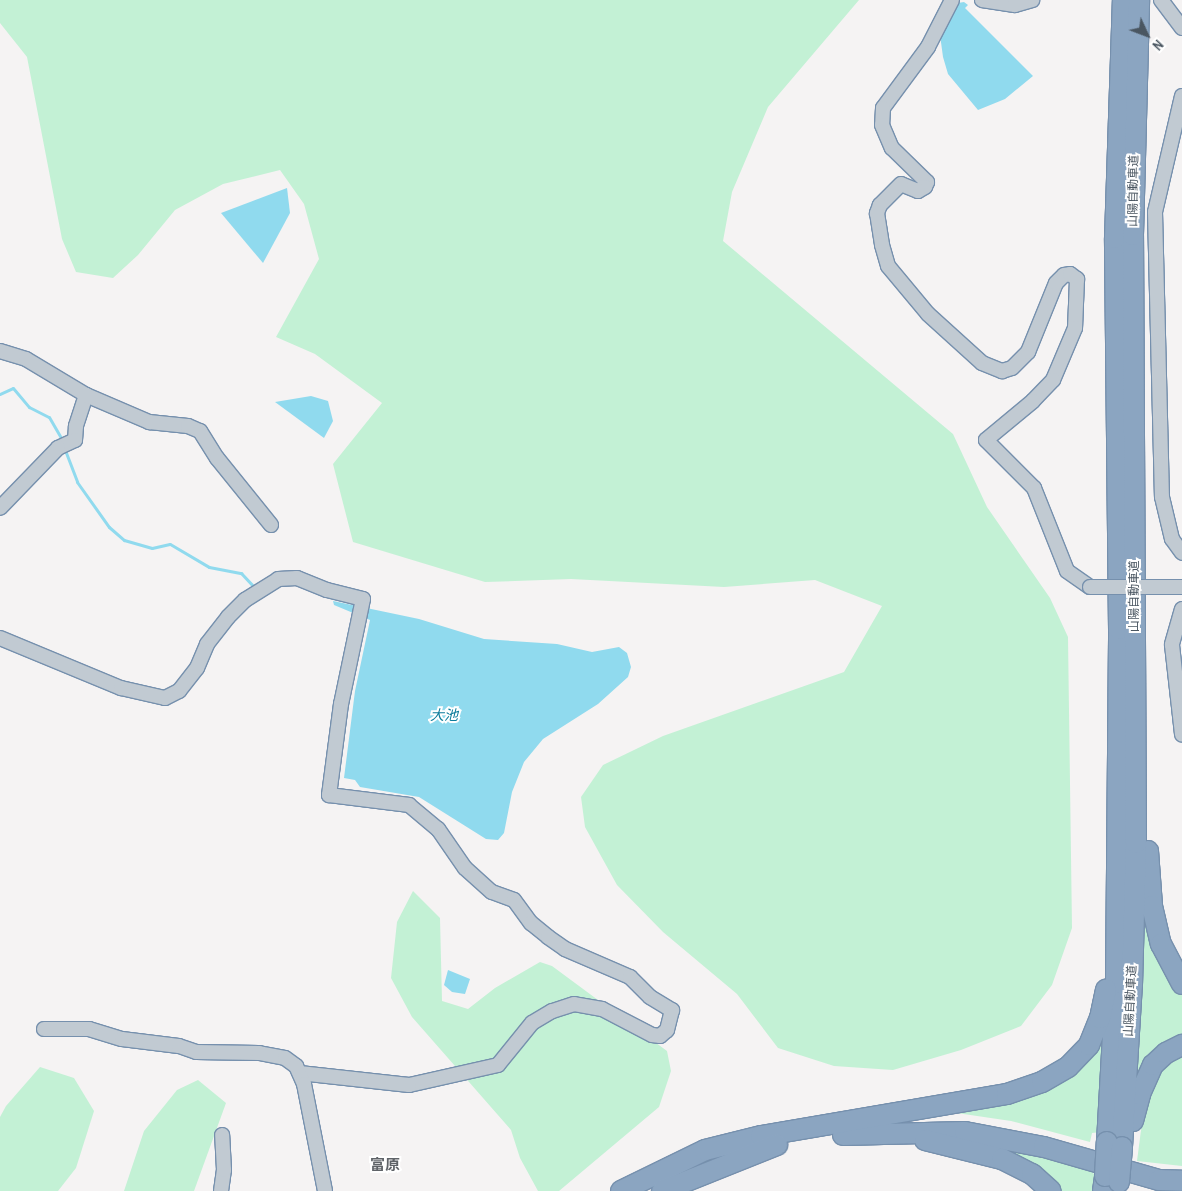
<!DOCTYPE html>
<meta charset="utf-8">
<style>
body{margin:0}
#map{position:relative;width:1182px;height:1191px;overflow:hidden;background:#f5f3f3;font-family:"Archivo Narrow","Noto Sans JP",sans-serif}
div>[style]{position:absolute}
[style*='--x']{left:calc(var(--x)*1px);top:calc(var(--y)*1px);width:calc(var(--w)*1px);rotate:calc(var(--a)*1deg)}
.green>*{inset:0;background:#c3f1d5}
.water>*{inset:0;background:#90daee}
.stream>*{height:3px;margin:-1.5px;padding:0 1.5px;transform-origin:1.5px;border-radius:1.5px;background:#90daee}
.roads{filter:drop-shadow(1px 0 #7690ad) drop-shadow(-1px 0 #7690ad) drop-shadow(0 1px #7690ad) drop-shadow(0 -1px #7690ad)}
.minor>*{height:14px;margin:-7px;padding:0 7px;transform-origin:7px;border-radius:7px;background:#c1cad2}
.highway>*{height:20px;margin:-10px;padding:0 10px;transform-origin:10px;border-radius:10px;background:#8ba5c1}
.bridges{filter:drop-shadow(1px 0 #7690ad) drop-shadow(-1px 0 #7690ad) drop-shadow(0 1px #7690ad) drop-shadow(0 -1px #7690ad)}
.minor-bridge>*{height:14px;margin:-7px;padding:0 7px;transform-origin:7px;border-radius:7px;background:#c1cad2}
.highway-bridge>*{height:20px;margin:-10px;padding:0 10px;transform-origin:10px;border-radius:10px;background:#8ba5c1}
span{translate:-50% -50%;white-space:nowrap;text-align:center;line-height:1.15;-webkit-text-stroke:4px #fff;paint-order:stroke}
.street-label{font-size:12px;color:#4a5661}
.water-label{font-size:14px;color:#0c7c9b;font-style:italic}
.quarter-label{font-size:15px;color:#5f6368;font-weight:700}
.north{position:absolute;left:1122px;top:10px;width:50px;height:50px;-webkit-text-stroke:4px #fff;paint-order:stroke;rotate:133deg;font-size:14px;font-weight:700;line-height:20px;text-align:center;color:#4a5661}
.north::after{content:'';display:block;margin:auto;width:18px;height:22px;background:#4a5661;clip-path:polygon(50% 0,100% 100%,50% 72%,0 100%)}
</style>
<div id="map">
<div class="green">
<div style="clip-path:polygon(0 0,859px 0,768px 107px,732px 192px,723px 241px,953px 434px,987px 507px,1050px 598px,1068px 637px,1072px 928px,1052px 985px,1021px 1026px,961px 1050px,893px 1070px,834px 1066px,778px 1048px,737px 994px,663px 932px,617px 885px,585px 827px,581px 797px,603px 765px,663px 736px,844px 672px,882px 606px,815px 580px,724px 587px,571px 579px,485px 582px,353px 542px,333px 464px,382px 403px,315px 354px,276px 337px,319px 259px,304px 204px,280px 170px,223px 184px,175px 210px,138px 255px,113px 278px,76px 272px,62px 239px,27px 57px,0 23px)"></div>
<div style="clip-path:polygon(413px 891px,440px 918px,442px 1001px,468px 1009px,495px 988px,540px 962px,552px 966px,667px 1051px,671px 1071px,659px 1107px,559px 1191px,538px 1191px,520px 1158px,511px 1130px,412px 1017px,391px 978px,397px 922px)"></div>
<div style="clip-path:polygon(1144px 920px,1149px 921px,1182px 990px,1182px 1038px,1135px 1079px)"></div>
<div style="clip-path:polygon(1105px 1021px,1101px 1132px,1092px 1133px,1090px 1142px,1011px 1121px,950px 1112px,1023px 1095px)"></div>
<div style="clip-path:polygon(1182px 1054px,1182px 1166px,1137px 1161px,1143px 1115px,1150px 1090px,1166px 1064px)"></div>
<div style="clip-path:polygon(40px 1067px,74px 1078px,94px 1111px,76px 1168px,58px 1191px,0 1191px,0 1117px,6px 1106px)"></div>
<div style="clip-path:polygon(198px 1080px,226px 1103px,194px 1191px,124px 1191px,144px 1131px,177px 1090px)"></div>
<div style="clip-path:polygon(963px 1139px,1001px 1144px,1089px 1169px,1095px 1175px,1094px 1191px,1056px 1191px)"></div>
</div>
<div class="water">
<div style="clip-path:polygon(964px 2px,968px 5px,965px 8px,1033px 76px,1005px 99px,978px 110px,948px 74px,943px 57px,940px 35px,958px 3px)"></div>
<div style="clip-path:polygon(287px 188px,290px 213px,263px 263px,221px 213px)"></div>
<div style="clip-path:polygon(311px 396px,328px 401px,333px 421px,324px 438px,275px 402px)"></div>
<div style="clip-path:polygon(333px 601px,419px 619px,484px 639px,557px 644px,592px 652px,619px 647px,627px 653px,631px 667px,628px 677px,598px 704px,543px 739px,524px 762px,512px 792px,504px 833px,498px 840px,486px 839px,419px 797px,360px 787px,355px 780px,344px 778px,355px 691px,370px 620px,334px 605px)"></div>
<div style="clip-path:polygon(448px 970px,470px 979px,465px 994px,452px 992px,444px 985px)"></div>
</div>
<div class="stream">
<div style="--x:0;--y:394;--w:14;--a:-25"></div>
<div style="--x:13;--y:388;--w:25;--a:50"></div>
<div style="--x:29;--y:407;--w:22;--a:27"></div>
<div style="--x:49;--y:417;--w:28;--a:60"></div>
<div style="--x:65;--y:450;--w:34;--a:69"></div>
<div style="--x:77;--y:482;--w:55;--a:54.6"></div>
<div style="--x:109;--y:527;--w:20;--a:41"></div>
<div style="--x:124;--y:540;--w:29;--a:16"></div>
<div style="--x:152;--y:548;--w:18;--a:-13"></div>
<div style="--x:170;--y:544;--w:45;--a:30.5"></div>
<div style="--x:209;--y:567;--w:33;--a:11"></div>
<div style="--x:241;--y:573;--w:21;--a:47"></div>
</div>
<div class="roads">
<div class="minor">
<div style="--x:952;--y:0;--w:53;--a:117.1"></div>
<div style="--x:928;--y:47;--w:76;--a:126.4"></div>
<div style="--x:883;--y:108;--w:17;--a:93"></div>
<div style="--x:882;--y:125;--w:25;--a:67"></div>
<div style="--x:892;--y:148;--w:49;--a:44.2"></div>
<div style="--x:927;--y:182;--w:5;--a:112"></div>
<div style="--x:925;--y:187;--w:8;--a:150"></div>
<div style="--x:918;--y:191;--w:18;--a:-158"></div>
<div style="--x:901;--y:184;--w:30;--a:135"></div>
<div style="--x:880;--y:205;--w:9;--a:111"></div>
<div style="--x:877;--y:213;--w:32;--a:81"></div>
<div style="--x:882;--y:245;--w:22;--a:74"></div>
<div style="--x:888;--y:266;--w:62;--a:50.2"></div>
<div style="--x:928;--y:314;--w:73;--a:42.2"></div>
<div style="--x:982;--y:363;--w:22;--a:22"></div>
<div style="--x:1002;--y:371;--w:10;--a:-17"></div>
<div style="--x:1012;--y:368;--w:23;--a:-45"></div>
<div style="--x:1028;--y:352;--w:74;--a:-67.9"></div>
<div style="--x:1056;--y:283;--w:11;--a:-45"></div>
<div style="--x:1064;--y:275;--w:6;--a:-9"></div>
<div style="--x:1070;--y:274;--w:9;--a:36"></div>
<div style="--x:1077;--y:279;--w:49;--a:92.3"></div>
<div style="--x:1075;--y:328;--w:56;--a:112.9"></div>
<div style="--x:1053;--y:380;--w:29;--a:134"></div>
<div style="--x:1033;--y:401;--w:61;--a:140.3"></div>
<div style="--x:986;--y:440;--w:68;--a:45"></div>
<div style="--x:1034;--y:488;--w:89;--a:68.3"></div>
<div style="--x:1067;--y:571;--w:28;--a:35"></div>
<div style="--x:982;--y:0;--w:33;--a:9"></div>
<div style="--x:1015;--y:5;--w:18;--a:-16"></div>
<div style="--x:1161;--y:0;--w:35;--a:53"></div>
<div style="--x:1182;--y:96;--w:119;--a:103.1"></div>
<div style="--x:1155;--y:212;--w:285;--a:88.6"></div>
<div style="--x:1162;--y:497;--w:43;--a:76.6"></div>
<div style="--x:1172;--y:539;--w:17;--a:54"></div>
<div style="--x:0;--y:351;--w:27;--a:17"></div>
<div style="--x:26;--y:359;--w:70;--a:31"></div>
<div style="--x:86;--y:395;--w:33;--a:108"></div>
<div style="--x:76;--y:426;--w:14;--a:94"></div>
<div style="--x:75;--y:440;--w:19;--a:155"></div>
<div style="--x:58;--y:448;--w:83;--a:134"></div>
<div style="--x:86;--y:395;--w:69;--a:23.2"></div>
<div style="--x:149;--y:422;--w:39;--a:6"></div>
<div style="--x:188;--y:426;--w:13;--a:23"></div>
<div style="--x:200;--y:431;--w:32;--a:58"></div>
<div style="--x:217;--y:458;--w:86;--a:51.1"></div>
<div style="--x:1182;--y:609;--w:37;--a:106"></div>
<div style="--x:1172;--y:645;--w:90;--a:83.6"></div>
<div style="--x:0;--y:638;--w:131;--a:22.5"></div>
<div style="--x:121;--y:688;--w:45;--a:12.8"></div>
<div style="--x:165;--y:698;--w:16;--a:-27"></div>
<div style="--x:179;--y:691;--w:29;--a:-52"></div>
<div style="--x:197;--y:668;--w:26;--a:-67"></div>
<div style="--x:207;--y:644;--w:34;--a:-52"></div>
<div style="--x:228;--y:617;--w:24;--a:-45"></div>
<div style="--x:245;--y:600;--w:39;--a:-32"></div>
<div style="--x:278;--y:579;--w:19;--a:-3"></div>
<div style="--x:297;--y:578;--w:32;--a:22"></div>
<div style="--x:327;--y:590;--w:37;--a:14"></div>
<div style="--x:363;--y:599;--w:107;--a:101.8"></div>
<div style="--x:341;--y:704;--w:92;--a:97.5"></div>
<div style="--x:329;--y:795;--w:81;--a:7.1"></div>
<div style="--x:409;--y:805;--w:38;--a:40"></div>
<div style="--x:438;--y:829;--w:47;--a:55.3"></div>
<div style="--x:465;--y:868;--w:36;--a:42"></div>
<div style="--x:492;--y:892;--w:23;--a:20"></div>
<div style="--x:514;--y:900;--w:29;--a:54"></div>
<div style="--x:531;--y:923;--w:22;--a:39"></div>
<div style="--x:548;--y:937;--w:21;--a:35"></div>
<div style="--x:565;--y:949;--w:71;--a:23.3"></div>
<div style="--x:630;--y:977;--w:28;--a:45"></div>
<div style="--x:650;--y:997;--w:26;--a:31"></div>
<div style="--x:672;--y:1010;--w:21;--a:104"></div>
<div style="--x:667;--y:1030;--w:9;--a:139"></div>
<div style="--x:660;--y:1036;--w:8;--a:-173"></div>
<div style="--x:652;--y:1035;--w:56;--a:-152.5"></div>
<div style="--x:602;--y:1009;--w:28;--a:-170"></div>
<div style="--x:574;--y:1004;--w:23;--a:162"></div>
<div style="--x:552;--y:1011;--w:23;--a:149"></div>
<div style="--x:532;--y:1023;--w:54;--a:129"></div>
<div style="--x:498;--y:1065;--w:91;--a:167.3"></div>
<div style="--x:409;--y:1085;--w:110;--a:-173.7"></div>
<div style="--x:44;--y:1029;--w:45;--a:0"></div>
<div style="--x:89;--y:1029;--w:34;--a:17"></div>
<div style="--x:122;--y:1039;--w:57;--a:7"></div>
<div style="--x:179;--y:1046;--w:18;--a:19"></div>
<div style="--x:196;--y:1052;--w:63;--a:0.9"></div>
<div style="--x:259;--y:1053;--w:26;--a:11"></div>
<div style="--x:285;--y:1058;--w:14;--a:36"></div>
<div style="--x:296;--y:1066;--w:20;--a:66"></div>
<div style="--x:304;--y:1084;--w:109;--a:78.9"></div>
<div style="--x:221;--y:1191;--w:21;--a:-82"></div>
<div style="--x:224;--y:1170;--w:35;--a:-93"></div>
</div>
<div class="highway">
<div style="--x:1148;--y:851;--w:55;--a:85.8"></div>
<div style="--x:1152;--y:906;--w:39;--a:77"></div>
<div style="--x:1161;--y:944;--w:45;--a:62.3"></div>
<div style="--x:1133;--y:1121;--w:28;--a:-75"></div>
<div style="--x:1140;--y:1094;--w:32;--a:-66"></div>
<div style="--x:1153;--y:1065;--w:18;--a:-43"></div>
<div style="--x:1166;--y:1053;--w:18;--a:-27"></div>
<div style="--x:843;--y:1135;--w:122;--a:-1.4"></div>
<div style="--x:965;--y:1132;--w:80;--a:10.8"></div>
<div style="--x:1044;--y:1147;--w:120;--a:16"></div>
<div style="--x:1159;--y:1180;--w:23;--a:2"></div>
<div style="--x:925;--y:1140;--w:79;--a:13.9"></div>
<div style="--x:1002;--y:1159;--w:34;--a:27"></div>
<div style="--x:1032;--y:1174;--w:25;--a:42"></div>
<div style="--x:1107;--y:1142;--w:159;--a:-86.8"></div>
<div style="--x:1116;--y:983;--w:354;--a:-89.5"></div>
<div style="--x:1119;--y:629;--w:391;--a:-90.6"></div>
<div style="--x:1115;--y:238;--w:238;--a:-88.1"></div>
<div style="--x:1122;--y:1147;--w:162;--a:-86.5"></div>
<div style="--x:1132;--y:985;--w:142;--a:-88.4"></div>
<div style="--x:1136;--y:843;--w:608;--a:-90.28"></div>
<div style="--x:1133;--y:235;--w:235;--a:-88.5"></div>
<div style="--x:621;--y:1191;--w:93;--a:-26"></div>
<div style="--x:705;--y:1150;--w:58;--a:-14"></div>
<div style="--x:761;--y:1136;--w:250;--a:-9.7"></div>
<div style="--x:1007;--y:1094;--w:37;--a:-19"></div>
<div style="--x:1042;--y:1082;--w:30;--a:-30"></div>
<div style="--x:1068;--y:1067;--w:30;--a:-46"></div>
<div style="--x:1089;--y:1045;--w:29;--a:-68"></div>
<div style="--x:1100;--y:1018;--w:29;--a:-78"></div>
<div style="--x:662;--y:1191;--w:124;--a:-21.8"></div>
<div style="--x:1103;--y:1191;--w:15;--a:-82"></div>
</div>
</div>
<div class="bridges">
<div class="minor-bridge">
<div style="--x:1090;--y:587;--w:92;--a:0"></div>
</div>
<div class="highway-bridge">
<div style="--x:1105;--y:1176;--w:34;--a:-87"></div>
<div style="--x:1119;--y:1182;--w:35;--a:-85"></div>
</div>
</div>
<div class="street-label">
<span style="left:1134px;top:191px;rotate:-89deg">山陽自動車道</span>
<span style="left:1135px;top:596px;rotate:-90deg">山陽自動車道</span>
<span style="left:1131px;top:1001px;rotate:-87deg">山陽自動車道</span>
</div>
<div class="water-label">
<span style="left:444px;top:715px">大池</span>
</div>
<div class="quarter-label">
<span style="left:385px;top:1165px">富原</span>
</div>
<div class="north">N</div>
</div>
